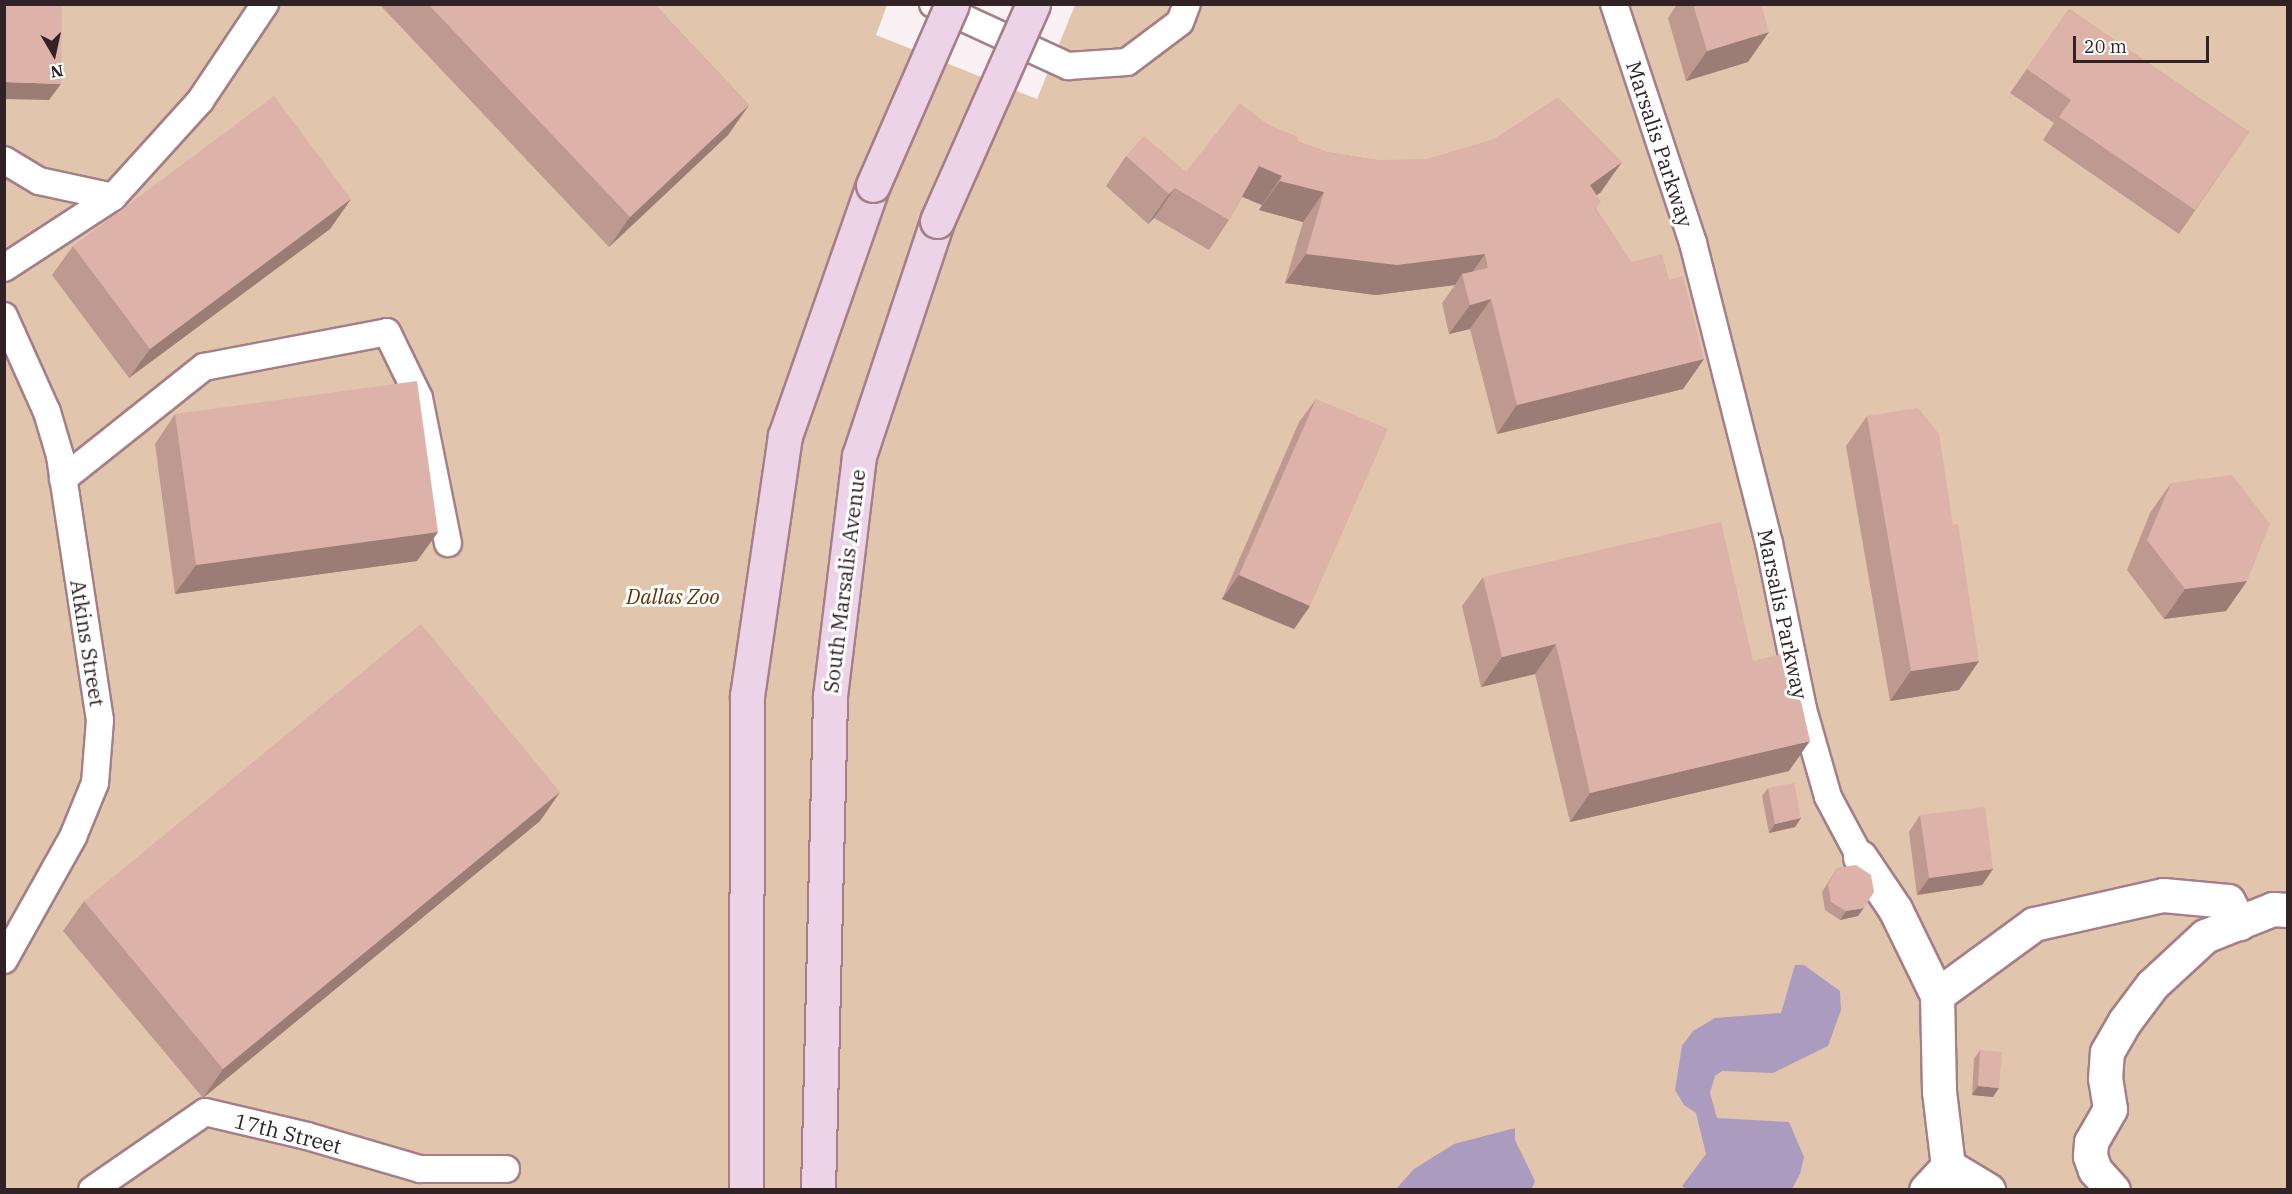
<!DOCTYPE html>
<style>
body{margin:0}
#map{position:relative;width:2292px;height:1194px;overflow:hidden;background:#f9f1f3;font-family:"IBM Plex Serif",serif}
div>[style]{position:absolute}
[style*='--x']{left:calc(var(--x)*1px);top:calc(var(--y)*1px);width:calc(var(--w)*1px);rotate:calc(var(--a)*1deg)}
.green>*{inset:0;background:#e2c5ad}
.water>*{inset:0;background:#ab9cbf}
.roads{filter:drop-shadow(2px 0 #a47f87) drop-shadow(-2px 0 #a47f87) drop-shadow(0 2px #a47f87) drop-shadow(0 -2px #a47f87)}
.lane>*{height:26px;margin:-13px;padding:0 13px;transform-origin:13px;border-radius:13px;background:#fff}
.street>*{height:33px;margin:-16.5px;padding:0 16.5px;transform-origin:16.5px;border-radius:16.5px;background:#fff}
.secondary>*{height:33px;margin:-16.5px;padding:0 16.5px;transform-origin:16.5px;border-radius:16.5px;background:#ecd3e8}
.bridges{filter:drop-shadow(2px 0 #a47f87) drop-shadow(-2px 0 #a47f87) drop-shadow(0 2px #a47f87) drop-shadow(0 -2px #a47f87)}
.secondary-bridge>*{height:33px;margin:-16.5px;padding:0 16.5px;transform-origin:16.5px;border-radius:16.5px;background:#ecd3e8}
.wall>*{inset:0;background:#be9990}
.shaded-wall>*{inset:0;background:#9b7d76}
.building>*{inset:0;background:#ddb2a8}
span{translate:-50% -50%;white-space:nowrap;text-align:center;line-height:1.15;-webkit-text-stroke:6px #fff;paint-order:stroke}
.street-label{font-size:21px;color:#312225}
.park-label{font-size:21px;color:#5c3202;font-style:italic}
.frame{position:absolute;inset:0;border:6px solid #312225;pointer-events:none}
.north{position:absolute;left:24px;top:24px;width:60px;height:60px;-webkit-text-stroke:4px #fff;paint-order:stroke;rotate:171deg;font-size:16px;font-weight:700;line-height:24px;text-align:center;color:#312225}
.north::after{content:'';display:block;margin:auto;width:21px;height:27px;background:#312225;clip-path:polygon(50% 0,100% 100%,50% 72%,0 100%)}
.scale{position:absolute;left:2073px;top:36px;width:136px;height:27px;box-sizing:border-box;border:3px solid #312225;border-top:0;padding-left:8px;font-size:18px;line-height:21px;white-space:nowrap;color:#312225;-webkit-text-stroke:4px #fff;paint-order:stroke}
</style>
<div id="map">
<div class="green">
<div style="clip-path:polygon(5px 5px,887px 5px,876px 35px,1037px 99px,1075px 5px,2287px 5px,2287px 1189px,5px 1190px)"></div>
</div>
<div class="water">
<div style="clip-path:polygon(1795px 965px,1804px 965px,1840px 991px,1841px 1010px,1828px 1046px,1773px 1073px,1722px 1071px,1715px 1076px,1710px 1093px,1717px 1118px,1789px 1122px,1804px 1157px,1800px 1174px,1792px 1189px,1686px 1189px,1682px 1186px,1706px 1154px,1696px 1113px,1684px 1105px,1675px 1090px,1682px 1046px,1693px 1031px,1715px 1018px,1781px 1013px)"></div>
<div style="clip-path:polygon(1515px 1128px,1515px 1140px,1535px 1181px,1532px 1189px,1396px 1189px,1414px 1169px,1454px 1144px)"></div>
</div>
<div class="roads">
<div class="lane">
<div style="--x:933;--y:4;--w:149;--a:24.7"></div>
<div style="--x:1068;--y:66;--w:59;--a:-3.9"></div>
<div style="--x:1127;--y:62;--w:66;--a:-37"></div>
<div style="--x:1180;--y:22;--w:19;--a:-69"></div>
<div style="--x:1614;--y:4;--w:252;--a:71.7"></div>
<div style="--x:1693;--y:243;--w:309;--a:75.8"></div>
<div style="--x:1769;--y:543;--w:169;--a:78.4"></div>
<div style="--x:1803;--y:709;--w:91;--a:74.1"></div>
<div style="--x:1828;--y:797;--w:68;--a:61.9"></div>
<div style="--x:4;--y:160;--w:41;--a:31"></div>
<div style="--x:39;--y:181;--w:76;--a:12.2"></div>
<div style="--x:4;--y:268;--w:130;--a:-33.1"></div>
<div style="--x:113;--y:197;--w:130;--a:-47.8"></div>
<div style="--x:200;--y:101;--w:117;--a:-56.2"></div>
<div style="--x:4;--y:316;--w:105;--a:65.9"></div>
<div style="--x:47;--y:412;--w:46;--a:73.5"></div>
<div style="--x:60;--y:456;--w:267;--a:81.4"></div>
<div style="--x:100;--y:720;--w:63;--a:94.5"></div>
<div style="--x:95;--y:783;--w:58;--a:112.2"></div>
<div style="--x:73;--y:837;--w:141;--a:119.3"></div>
<div style="--x:63;--y:479;--w:180;--a:-38.5"></div>
<div style="--x:204;--y:367;--w:186;--a:-10.8"></div>
<div style="--x:387;--y:332;--w:73;--a:64.1"></div>
<div style="--x:419;--y:398;--w:148;--a:78.7"></div>
<div style="--x:92;--y:1190;--w:137;--a:-34.6"></div>
<div style="--x:205;--y:1112;--w:105;--a:13.2"></div>
<div style="--x:307;--y:1136;--w:118;--a:16.3"></div>
<div style="--x:420;--y:1169;--w:86;--a:0"></div>
</div>
<div class="street">
<div style="--x:1860;--y:857;--w:63;--a:56.1"></div>
<div style="--x:1895;--y:909;--w:96;--a:64"></div>
<div style="--x:1937;--y:995;--w:96;--a:88.8"></div>
<div style="--x:1939;--y:1091;--w:76;--a:83.2"></div>
<div style="--x:1948;--y:1166;--w:47;--a:31"></div>
<div style="--x:1937;--y:995;--w:120;--a:-36.2"></div>
<div style="--x:2034;--y:924;--w:132;--a:-12.7"></div>
<div style="--x:2163;--y:895;--w:65;--a:5.3"></div>
<div style="--x:2228;--y:901;--w:25;--a:63"></div>
<div style="--x:1926;--y:1190;--w:33;--a:-47"></div>
<div style="--x:2113;--y:1190;--w:27;--a:-132"></div>
<div style="--x:2095;--y:1170;--w:15;--a:-110"></div>
<div style="--x:2090;--y:1156;--w:14;--a:-86"></div>
<div style="--x:2091;--y:1142;--w:38;--a:-60"></div>
<div style="--x:2110;--y:1109;--w:30;--a:-99"></div>
<div style="--x:2105;--y:1079;--w:27;--a:-86"></div>
<div style="--x:2107;--y:1052;--w:36;--a:-60"></div>
<div style="--x:2125;--y:1021;--w:45;--a:-53.1"></div>
<div style="--x:2152;--y:985;--w:72;--a:-42.8"></div>
<div style="--x:2205;--y:936;--w:73;--a:-21.7"></div>
<div style="--x:2273;--y:909;--w:15;--a:4"></div>
</div>
<div class="secondary">
<div style="--x:746;--y:1190;--w:494;--a:-89.9"></div>
<div style="--x:747;--y:696;--w:263;--a:-81.7"></div>
<div style="--x:785;--y:436;--w:266;--a:-70.7"></div>
<div style="--x:818;--y:1190;--w:494;--a:-88.6"></div>
<div style="--x:830;--y:696;--w:242;--a:-83.1"></div>
<div style="--x:859;--y:456;--w:248;--a:-71.6"></div>
</div>
</div>
<div class="bridges">
<div class="secondary-bridge">
<div style="--x:873;--y:185;--w:197;--a:-66.4"></div>
<div style="--x:937;--y:221;--w:237;--a:-66.1"></div>
</div>
</div>
<div class="wall">
<div style="clip-path:polygon(383px 4px,654px 4px,749px 105px,728px 135px,609px 247px,381px 6px)"></div>
<div style="clip-path:polygon(1677px 4px,1761px 4px,1748px 62px,1686px 81px,1668px 18px)"></div>
<div style="clip-path:polygon(2069px 9px,2249px 132px,2179px 234px,2043px 140px,2054px 123px,2010px 93px)"></div>
<div style="clip-path:polygon(1267px 124px,1297px 141px,1326px 152px,1376px 160px,1601px 192px,1597px 195px,1596px 209px,1631px 262px,1669px 280px,1704px 359px,1683px 389px,1497px 434px,1470px 329px,1449px 334px,1442px 303px,1455px 285px,1376px 295px,1285px 283px,1303px 222px,1259px 210px,1262px 205px,1242px 197px,1229px 220px,1209px 250px,1154px 218px,1148px 224px,1106px 186px,1126px 156px,1186px 172px)"></div>
<div style="clip-path:polygon(351px 199px,330px 229px,129px 378px,52px 275px,73px 246px)"></div>
<div style="clip-path:polygon(1316px 399px,1310px 606px,1294px 629px,1222px 599px,1299px 422px)"></div>
<div style="clip-path:polygon(175px 414px,438px 532px,417px 561px,175px 594px,155px 444px)"></div>
<div style="clip-path:polygon(1867px 416px,1979px 661px,1959px 690px,1890px 701px,1846px 446px)"></div>
<div style="clip-path:polygon(2171px 483px,2247px 581px,2226px 611px,2164px 619px,2127px 570px,2150px 513px)"></div>
<div style="clip-path:polygon(1483px 577px,1753px 661px,1789px 771px,1570px 822px,1535px 674px,1481px 687px,1462px 606px)"></div>
<div style="clip-path:polygon(1768px 788px,1801px 818px,1795px 827px,1769px 833px,1762px 796px)"></div>
<div style="clip-path:polygon(560px 792px,540px 821px,203px 1098px,63px 931px,84px 901px)"></div>
<div style="clip-path:polygon(1920px 815px,1993px 869px,1982px 885px,1917px 895px,1909px 832px)"></div>
<div style="clip-path:polygon(1837px 868px,1858px 916px,1840px 920px,1825px 910px,1822px 892px)"></div>
<div style="clip-path:polygon(1980px 1050px,1993px 1097px,1972px 1095px,1974px 1059px)"></div>
</div>
<div class="shaded-wall">
<div style="clip-path:polygon(1769px 32px,1748px 62px,1686px 81px,1707px 51px)"></div>
<div style="clip-path:polygon(4px 82px,61px 84px,49px 100px,4px 99px)"></div>
<div style="clip-path:polygon(749px 105px,728px 135px,609px 247px,630px 217px)"></div>
<div style="clip-path:polygon(1622px 162px,1601px 192px,1569px 215px,1590px 185px)"></div>
<div style="clip-path:polygon(1259px 166px,1282px 176px,1262px 205px,1238px 195px)"></div>
<div style="clip-path:polygon(1280px 181px,1324px 192px,1303px 222px,1259px 210px)"></div>
<div style="clip-path:polygon(1175px 188px,1154px 218px,1148px 224px,1169px 194px)"></div>
<div style="clip-path:polygon(351px 199px,330px 229px,129px 378px,150px 349px)"></div>
<div style="clip-path:polygon(1306px 254px,1485px 254px,1465px 283px,1462px 274px,1455px 285px,1376px 295px,1285px 283px)"></div>
<div style="clip-path:polygon(1491px 299px,1470px 329px,1449px 334px,1470px 305px)"></div>
<div style="clip-path:polygon(1704px 359px,1683px 389px,1497px 434px,1517px 405px)"></div>
<div style="clip-path:polygon(438px 532px,417px 561px,175px 594px,196px 565px)"></div>
<div style="clip-path:polygon(1239px 575px,1310px 606px,1294px 629px,1222px 599px)"></div>
<div style="clip-path:polygon(2247px 581px,2226px 611px,2164px 619px,2185px 589px)"></div>
<div style="clip-path:polygon(1556px 644px,1535px 674px,1481px 687px,1502px 657px)"></div>
<div style="clip-path:polygon(1979px 661px,1959px 690px,1890px 701px,1911px 671px)"></div>
<div style="clip-path:polygon(1810px 741px,1789px 771px,1570px 822px,1590px 793px)"></div>
<div style="clip-path:polygon(560px 792px,540px 821px,203px 1098px,223px 1069px)"></div>
<div style="clip-path:polygon(1801px 818px,1795px 827px,1769px 833px,1775px 824px)"></div>
<div style="clip-path:polygon(1993px 869px,1982px 885px,1917px 895px,1929px 878px)"></div>
<div style="clip-path:polygon(1864px 908px,1858px 916px,1840px 920px,1846px 911px)"></div>
<div style="clip-path:polygon(1978px 1086px,1999px 1088px,1993px 1097px,1972px 1095px)"></div>
</div>
<div class="building">
<div style="clip-path:polygon(4px 4px,62px 4px,61px 84px,4px 82px)"></div>
<div style="clip-path:polygon(428px 4px,654px 4px,749px 105px,630px 217px)"></div>
<div style="clip-path:polygon(1693px 4px,1761px 4px,1769px 32px,1707px 51px)"></div>
<div style="clip-path:polygon(2069px 9px,2249px 132px,2195px 210px,2059px 117px,2071px 100px,2027px 69px)"></div>
<div style="clip-path:polygon(274px 96px,351px 199px,150px 349px,73px 246px)"></div>
<div style="clip-path:polygon(1558px 97px,1622px 162px,1590px 185px,1601px 202px,1595px 208px,1631px 262px,1662px 254px,1669px 280px,1683px 276px,1704px 359px,1517px 405px,1491px 299px,1470px 305px,1462px 274px,1488px 268px,1485px 254px,1397px 265px,1306px 254px,1324px 192px,1280px 181px,1282px 176px,1259px 166px,1229px 220px,1175px 188px,1169px 194px,1126px 156px,1144px 136px,1186px 172px,1240px 103px,1267px 124px,1298px 137px,1297px 141px,1326px 152px,1376px 160px,1427px 159px,1494px 139px)"></div>
<div style="clip-path:polygon(417px 381px,438px 532px,196px 565px,175px 414px)"></div>
<div style="clip-path:polygon(1316px 399px,1388px 429px,1310px 606px,1239px 575px)"></div>
<div style="clip-path:polygon(1918px 408px,1939px 434px,1953px 525px,1958px 524px,1979px 661px,1911px 671px,1867px 416px)"></div>
<div style="clip-path:polygon(2232px 475px,2270px 524px,2247px 581px,2185px 589px,2147px 540px,2171px 483px)"></div>
<div style="clip-path:polygon(1721px 522px,1753px 661px,1790px 652px,1810px 741px,1590px 793px,1556px 644px,1502px 657px,1483px 577px)"></div>
<div style="clip-path:polygon(421px 624px,560px 792px,223px 1069px,84px 901px)"></div>
<div style="clip-path:polygon(1794px 783px,1801px 818px,1775px 824px,1768px 788px)"></div>
<div style="clip-path:polygon(1985px 807px,1993px 869px,1929px 878px,1920px 815px)"></div>
<div style="clip-path:polygon(1856px 865px,1871px 875px,1874px 892px,1864px 908px,1846px 911px,1831px 902px,1828px 884px,1837px 868px)"></div>
<div style="clip-path:polygon(1980px 1050px,2002px 1052px,1999px 1088px,1978px 1086px)"></div>
</div>
<div class="street-label">
<span style="left:1660px;top:144px;rotate:72deg">Marsalis Parkway</span>
<span style="left:844px;top:581px;rotate:-83deg">South Marsalis Avenue</span>
<span style="left:1783px;top:614px;rotate:78deg">Marsalis Parkway</span>
<span style="left:88px;top:643px;rotate:81deg">Atkins Street</span>
<span style="left:288px;top:1133px;rotate:14deg">17th Street</span>
</div>
<div class="park-label">
<span style="left:673px;top:596px">Dallas Zoo</span>
</div>
<div class="frame"></div>
<div class="north">N</div>
<div class="scale">20 m</div>
</div>
